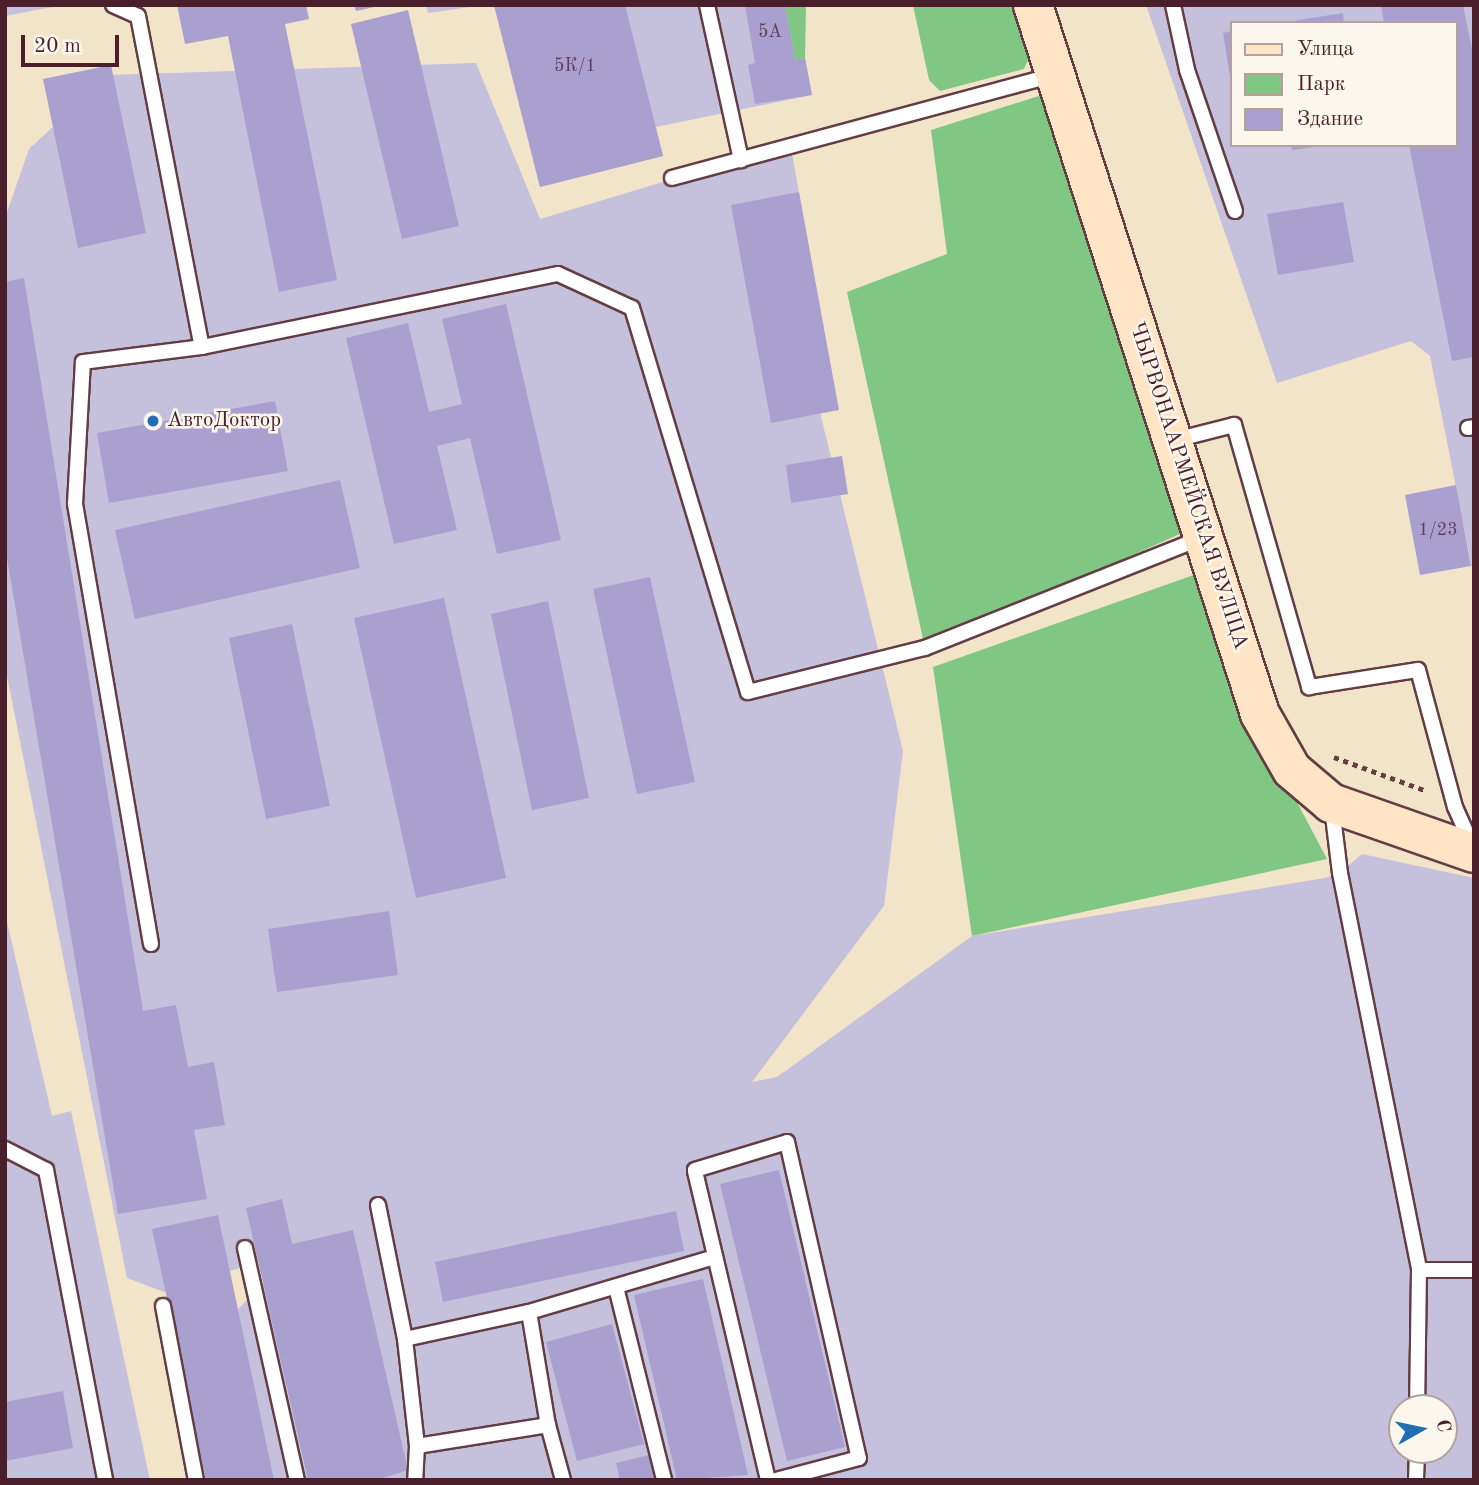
<!DOCTYPE html>
<meta charset="utf-8">
<style>
body{margin:0}
#map{position:relative;width:1479px;height:1485px;overflow:hidden;background:#f2e4c9;font-family:"Old Standard TT",serif}
div>[style]{position:absolute}
[style*='--x']{left:calc(var(--x)*1px);top:calc(var(--y)*1px);width:calc(var(--w)*1px);rotate:calc(var(--a)*1deg)}
.industrial>*{inset:0;background:#c5c0db}
.green>*{inset:0;background:#80c783}
.building>*{inset:0;background:#a9a0cf}
.path>*{height:4.5px;margin-top:-2.25px;transform-origin:0;background:repeating-linear-gradient(90deg,#633d43 0 5px,transparent 0 10px)}
.roads{filter:drop-shadow(2px 0 #633d43) drop-shadow(-2px 0 #633d43) drop-shadow(0 2px #633d43) drop-shadow(0 -2px #633d43)}
.lane>*{height:14px;margin:-7px;padding:0 7px;transform-origin:7px;border-radius:7px;background:#fff}
.secondary>*{height:38px;margin:-19px;padding:0 19px;transform-origin:19px;border-radius:19px;background:#ffe4c6}
.dots>*{width:19px;height:19px;translate:-50% -50%;box-sizing:border-box;border:4px solid #fbf7ec;border-radius:50%}
span{translate:-50% -50%;white-space:nowrap;text-align:center;line-height:1.15;-webkit-text-stroke:5px #fbf7ec;paint-order:stroke}
.number-label{font-size:18px;color:#623f54}
.number-label span{-webkit-text-stroke-width:0}
.poi-label{font-size:21px;color:#4a1f2b}
.left{translate:0 -50%;text-align:left}
.street-label{font-size:21px;color:#4a1f2b}
.frame{position:absolute;inset:0;border:7px solid #4a1f2b;pointer-events:none}
.legend{position:absolute;left:1230px;top:21px;width:228px;height:126px;box-sizing:border-box;background:#fbf7ec;border:2px solid #b4a19f;margin:0;padding:9px 12px;list-style:none;font-size:21px;color:#4a1f2b}
.legend li{display:flex;align-items:center;gap:14px;height:35px}
.legend b{width:35px;border:2px solid #b4a19f}
.north{position:absolute;left:1388px;top:1394px;width:70px;height:70px;box-sizing:border-box;background:#fbf7ec;border:2px solid #b4a19f;border-radius:50%;rotate:81deg;font-size:19px;font-weight:700;line-height:28px;text-align:center;color:#4a1f2b}
.north::after{content:'';display:block;margin:auto;width:24px;height:32px;background:#1f6fb2;clip-path:polygon(50% 0,100% 100%,50% 72%,0 100%)}
.scale{position:absolute;left:21px;top:35px;width:98px;height:32px;box-sizing:border-box;border:4px solid #4a1f2b;border-top:0;padding-left:9px;font-size:21px;line-height:24px;white-space:nowrap;color:#4a1f2b;-webkit-text-stroke:5px #fbf7ec;paint-order:stroke}
</style>
<div id="map">
<div class="industrial">
<div style="clip-path:polygon(5px 5px,63px 5px,5px 16px)"></div>
<div style="clip-path:polygon(426px 5px,484px 5px,428px 13px)"></div>
<div style="clip-path:polygon(494px 5px,785px 5px,796px 60px,805px 58px,812px 95px,656px 127px,663px 156px,540px 187px)"></div>
<div style="clip-path:polygon(evenodd,1146px 5px,1474px 5px,1474px 578px,1430px 356px,1411px 341px,1277px 383px,1146px 5px,1232px 23px,1456px 23px,1456px 145px,1232px 145px,1232px 23px)"></div>
<div style="clip-path:polygon(evenodd,476px 63px,540px 219px,789px 144px,792px 153px,833px 386px,816px 396px,903px 751px,884px 906px,752px 1082px,777px 1077px,972px 936px,1325px 878px,1340px 873px,1362px 854px,1474px 878px,1474px 1480px,199px 1480px,173px 1377px,294px 1251px,164px 1292px,127px 1278px,5px 666px,5px 218px,29px 149px,109px 75px,476px 63px,1402px 1408px,1444px 1408px,1444px 1450px,1402px 1450px,1402px 1408px)"></div>
<div style="clip-path:polygon(5px 913px,52px 1116px,71px 1111px,150px 1480px,5px 1480px)"></div>
</div>
<div class="green">
<div style="clip-path:polygon(785px 5px,806px 5px,805px 58px,795px 60px)"></div>
<div style="clip-path:polygon(913px 5px,1017px 5px,1033px 49px,1024px 69px,940px 91px,929px 80px)"></div>
<div style="clip-path:polygon(1045px 94px,1182px 533px,925px 648px,847px 292px,947px 254px,931px 130px)"></div>
<div style="clip-path:polygon(1208px 570px,1252px 717px,1327px 859px,972px 936px,933px 667px)"></div>
</div>
<div class="building">
<div style="clip-path:polygon(177px 5px,306px 5px,309px 19px,285px 24px,337px 280px,279px 292px,228px 36px,185px 44px)"></div>
<div style="clip-path:polygon(354px 5px,379px 5px,379px 6px,356px 11px)"></div>
<div style="clip-path:polygon(494px 5px,625px 5px,663px 156px,540px 187px)"></div>
<div style="clip-path:polygon(745px 5px,785px 5px,795px 60px,805px 58px,812px 95px,755px 104px,748px 65px,755px 63px)"></div>
<div style="clip-path:polygon(1381px 5px,1463px 5px,1474px 59px,1474px 357px,1452px 361px,1409px 145px,1456px 145px,1456px 23px,1384px 23px)"></div>
<div style="clip-path:polygon(408px 10px,459px 226px,402px 239px,351px 24px)"></div>
<div style="clip-path:polygon(1343px 13px,1344px 23px,1293px 23px,1293px 21px)"></div>
<div style="clip-path:polygon(1232px 31px,1232px 83px,1231px 83px,1223px 33px)"></div>
<div style="clip-path:polygon(111px 65px,146px 233px,78px 248px,43px 79px)"></div>
<div style="clip-path:polygon(1291px 145px,1314px 145px,1314px 147px,1292px 150px)"></div>
<div style="clip-path:polygon(799px 192px,839px 410px,771px 423px,731px 205px)"></div>
<div style="clip-path:polygon(1343px 202px,1354px 262px,1278px 275px,1267px 214px)"></div>
<div style="clip-path:polygon(24px 278px,143px 1011px,176px 1005px,188px 1067px,214px 1062px,225px 1125px,194px 1130px,207px 1199px,118px 1214px,5px 546px,5px 282px)"></div>
<div style="clip-path:polygon(506px 304px,561px 540px,497px 554px,470px 438px,437px 446px,457px 530px,394px 544px,346px 338px,408px 323px,429px 412px,462px 404px,442px 319px)"></div>
<div style="clip-path:polygon(275px 401px,288px 471px,109px 503px,97px 433px)"></div>
<div style="clip-path:polygon(842px 456px,848px 494px,791px 503px,786px 465px)"></div>
<div style="clip-path:polygon(340px 480px,360px 568px,135px 619px,115px 530px)"></div>
<div style="clip-path:polygon(1456px 485px,1471px 566px,1420px 575px,1405px 495px)"></div>
<div style="clip-path:polygon(650px 577px,695px 782px,637px 794px,593px 589px)"></div>
<div style="clip-path:polygon(444px 598px,506px 878px,416px 898px,354px 618px)"></div>
<div style="clip-path:polygon(548px 601px,589px 798px,532px 810px,491px 614px)"></div>
<div style="clip-path:polygon(292px 624px,330px 806px,266px 819px,229px 638px)"></div>
<div style="clip-path:polygon(389px 911px,398px 975px,277px 992px,268px 929px)"></div>
<div style="clip-path:polygon(779px 1170px,845px 1447px,787px 1461px,720px 1184px)"></div>
<div style="clip-path:polygon(282px 1199px,292px 1244px,353px 1230px,408px 1470px,377px 1480px,308px 1480px,246px 1208px)"></div>
<div style="clip-path:polygon(676px 1211px,684px 1251px,443px 1302px,435px 1262px)"></div>
<div style="clip-path:polygon(218px 1215px,274px 1480px,206px 1480px,152px 1229px)"></div>
<div style="clip-path:polygon(703px 1279px,748px 1475px,677px 1480px,634px 1295px)"></div>
<div style="clip-path:polygon(612px 1324px,644px 1444px,577px 1461px,546px 1342px)"></div>
<div style="clip-path:polygon(63px 1391px,73px 1448px,5px 1461px,5px 1402px)"></div>
<div style="clip-path:polygon(649px 1455px,656px 1480px,620px 1480px,616px 1463px)"></div>
</div>
<div class="path">
<div style="--x:1334;--y:757;--w:99;--a:20.1"></div>
</div>
<div class="roads">
<div class="lane">
<div style="--x:113;--y:5;--w:27;--a:24"></div>
<div style="--x:138;--y:16;--w:337;--a:79.1"></div>
<div style="--x:707;--y:5;--w:159;--a:77.6"></div>
<div style="--x:1173;--y:5;--w:66;--a:77.8"></div>
<div style="--x:1187;--y:70;--w:149;--a:71.2"></div>
<div style="--x:672;--y:178;--w:397;--a:-15.1"></div>
<div style="--x:1468;--y:428;--w:6;--a:-9"></div>
<div style="--x:1175;--y:440;--w:61;--a:-14.3"></div>
<div style="--x:1234;--y:425;--w:273;--a:74"></div>
<div style="--x:1309;--y:687;--w:110;--a:-8.9"></div>
<div style="--x:1418;--y:670;--w:142;--a:74.9"></div>
<div style="--x:1455;--y:807;--w:42;--a:65.9"></div>
<div style="--x:1332;--y:808;--w:65;--a:83"></div>
<div style="--x:1340;--y:873;--w:405;--a:78.7"></div>
<div style="--x:1419;--y:1270;--w:138;--a:90.8"></div>
<div style="--x:151;--y:944;--w:447;--a:-99.8"></div>
<div style="--x:75;--y:504;--w:142;--a:-86.8"></div>
<div style="--x:83;--y:362;--w:120;--a:-7.2"></div>
<div style="--x:202;--y:347;--w:363;--a:-11.6"></div>
<div style="--x:558;--y:274;--w:81;--a:24.7"></div>
<div style="--x:632;--y:308;--w:401;--a:73.2"></div>
<div style="--x:748;--y:692;--w:182;--a:-14"></div>
<div style="--x:925;--y:648;--w:298;--a:-21.7"></div>
<div style="--x:5;--y:1149;--w:46;--a:27.1"></div>
<div style="--x:46;--y:1170;--w:316;--a:79.2"></div>
<div style="--x:378;--y:1205;--w:137;--a:78.6"></div>
<div style="--x:405;--y:1339;--w:108;--a:83.6"></div>
<div style="--x:417;--y:1446;--w:34;--a:93"></div>
<div style="--x:245;--y:1248;--w:238;--a:77.4"></div>
<div style="--x:1419;--y:1270;--w:55;--a:0"></div>
<div style="--x:616;--y:1287;--w:199;--a:76"></div>
<div style="--x:163;--y:1306;--w:177;--a:79.3"></div>
<div style="--x:529;--y:1312;--w:115;--a:80.5"></div>
<div style="--x:405;--y:1339;--w:127;--a:-12.3"></div>
<div style="--x:529;--y:1312;--w:194;--a:-16.5"></div>
<div style="--x:417;--y:1446;--w:133;--a:-9.1"></div>
<div style="--x:548;--y:1425;--w:57;--a:74.7"></div>
<div style="--x:768;--y:1480;--w:318;--a:-103.3"></div>
<div style="--x:695;--y:1170;--w:96;--a:-16.9"></div>
<div style="--x:787;--y:1142;--w:324;--a:77.2"></div>
<div style="--x:859;--y:1458;--w:86;--a:165.2"></div>
<div style="--x:1416;--y:1480;--w:30;--a:-88"></div>
</div>
<div class="secondary">
<div style="--x:1033;--y:5;--w:744;--a:72.25"></div>
<div style="--x:1260;--y:714;--w:64;--a:60.3"></div>
<div style="--x:1292;--y:770;--w:51;--a:40.2"></div>
<div style="--x:1331;--y:803;--w:151;--a:19.3"></div>
</div>
</div>
<div class="dots">
<div style="left:153px;top:421px;background:#1f6fb2"></div>
</div>
<div class="number-label">
<span style="left:770px;top:32px">5А</span>
<span style="left:575px;top:66px">5К/1</span>
<span style="left:1438px;top:530px">1/23</span>
</div>
<div class="poi-label">
<span class="left" style="left:167px;top:421px">АвтоДоктор</span>
</div>
<div class="street-label">
<span style="left:1188px;top:486px;rotate:72deg">ЧЫРВОНААРМЕЙСКАЯ ВУЛІЦА</span>
</div>
<div class="frame"></div>
<ul class="legend">
<li><b style="height:9px;background:#ffe4c6"></b>Улица</li>
<li><b style="height:19px;background:#80c783"></b>Парк</li>
<li><b style="height:19px;background:#a9a0cf"></b>Здание</li>
</ul>
<div class="north">С</div>
<div class="scale">20 m</div>
</div>
